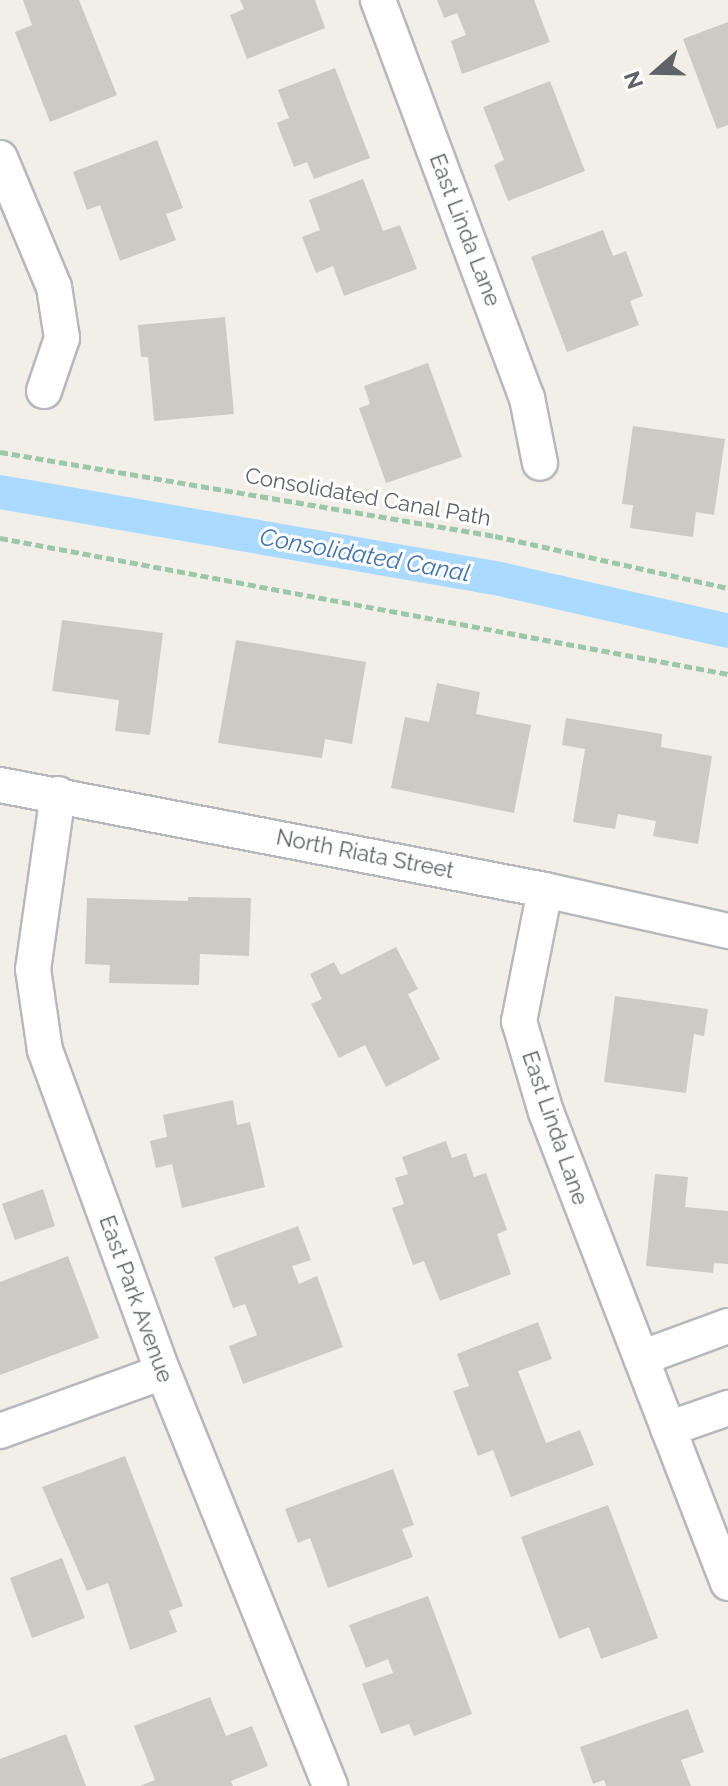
<!DOCTYPE html>
<style>
body{margin:0}
#map{position:relative;width:728px;height:1786px;overflow:hidden;background:#f1efe8;font-family:Raleway,sans-serif}
div>[style]{position:absolute}
[style*='--x']{left:calc(var(--x)*1px);top:calc(var(--y)*1px);width:calc(var(--w)*1px);rotate:calc(var(--a)*1deg)}
.canal>*{height:34px;margin:-17px;padding:0 17px;transform-origin:17px;border-radius:17px;background:#aadaff}
.building>*{inset:0;background:#cccac5}
.path>*{height:5px;margin-top:-2.5px;transform-origin:0;background:repeating-linear-gradient(90deg,#9cc7a9 0 8px,transparent 0 12px)}
.roads{filter:drop-shadow(2px 0 #b5b8bc) drop-shadow(-2px 0 #b5b8bc) drop-shadow(0 2px #b5b8bc) drop-shadow(0 -2px #b5b8bc)}
.minor>*{height:34px;margin:-17px;padding:0 17px;transform-origin:17px;border-radius:17px;background:#fff}
span{translate:-50% -50%;white-space:nowrap;text-align:center;line-height:1.15;-webkit-text-stroke:6px #fff;paint-order:stroke}
.street-label{font-size:22px;color:#5f6368}
.water-label{font-size:24px;color:#4174aa;font-style:italic}
.north{position:absolute;left:616px;top:32px;width:80px;height:80px;-webkit-text-stroke:6px #fff;paint-order:stroke;rotate:250deg;font-size:22px;font-weight:700;line-height:32px;text-align:center;color:#5f6368}
.north::after{content:'';display:block;margin:auto;width:28px;height:36px;background:#5f6368;clip-path:polygon(50% 0,100% 100%,50% 72%,0 100%)}
</style>
<div id="map">
<div class="canal">
<div style="--x:0;--y:492;--w:508;--a:9.87"></div>
<div style="--x:500;--y:579;--w:234;--a:12.8"></div>
</div>
<div class="building">
<div style="clip-path:polygon(23px 0,79px 0,117px 95px,50px 122px,15px 32px,32px 25px)"></div>
<div style="clip-path:polygon(240px 0,315px 0,325px 28px,247px 59px,230px 15px,244px 9px)"></div>
<div style="clip-path:polygon(437px 0,534px 0,550px 42px,462px 74px,451px 41px,466px 35px,457px 13px,444px 18px)"></div>
<div style="clip-path:polygon(728px 22px,728px 125px,717px 129px,683px 39px)"></div>
<div style="clip-path:polygon(335px 68px,370px 158px,314px 179px,307px 162px,294px 167px,277px 123px,289px 118px,278px 90px)"></div>
<div style="clip-path:polygon(550px 81px,585px 171px,508px 201px,494px 165px,504px 160px,483px 107px)"></div>
<div style="clip-path:polygon(157px 140px,183px 208px,166px 214px,176px 240px,120px 261px,100px 205px,87px 210px,73px 172px)"></div>
<div style="clip-path:polygon(363px 179px,383px 231px,400px 225px,417px 269px,344px 296px,333px 266px,316px 273px,302px 237px,320px 230px,309px 200px)"></div>
<div style="clip-path:polygon(603px 230px,613px 256px,626px 251px,643px 296px,630px 301px,639px 325px,567px 352px,531px 257px)"></div>
<div style="clip-path:polygon(225px 317px,234px 414px,154px 421px,148px 357px,141px 357px,138px 325px)"></div>
<div style="clip-path:polygon(428px 363px,462px 457px,386px 483px,359px 408px,370px 404px,364px 386px)"></div>
<div style="clip-path:polygon(633px 426px,725px 439px,714px 515px,696px 512px,693px 537px,630px 528px,633px 505px,622px 504px)"></div>
<div style="clip-path:polygon(62px 620px,163px 633px,150px 735px,115px 731px,119px 700px,52px 691px)"></div>
<div style="clip-path:polygon(236px 640px,366px 662px,352px 744px,325px 739px,322px 758px,218px 743px)"></div>
<div style="clip-path:polygon(437px 683px,480px 692px,476px 714px,531px 725px,514px 813px,391px 788px,405px 717px,429px 722px)"></div>
<div style="clip-path:polygon(566px 718px,662px 734px,661px 747px,712px 756px,698px 844px,653px 836px,656px 821px,618px 814px,615px 829px,573px 822px,585px 749px,562px 745px)"></div>
<div style="clip-path:polygon(188px 897px,251px 898px,249px 956px,200px 954px,199px 985px,109px 983px,110px 965px,85px 964px,87px 898px,188px 901px)"></div>
<div style="clip-path:polygon(396px 947px,418px 989px,408px 994px,440px 1059px,386px 1087px,365px 1045px,339px 1058px,311px 1004px,322px 999px,310px 974px,334px 962px,341px 975px)"></div>
<div style="clip-path:polygon(615px 996px,708px 1009px,704px 1036px,694px 1034px,686px 1093px,604px 1082px)"></div>
<div style="clip-path:polygon(233px 1100px,237px 1125px,250px 1122px,265px 1187px,182px 1208px,172px 1164px,156px 1168px,150px 1141px,167px 1137px,163px 1115px)"></div>
<div style="clip-path:polygon(446px 1141px,452px 1158px,466px 1153px,474px 1177px,486px 1173px,507px 1230px,497px 1234px,511px 1274px,440px 1301px,424px 1261px,413px 1265px,392px 1208px,404px 1204px,395px 1178px,408px 1174px,402px 1157px)"></div>
<div style="clip-path:polygon(655px 1174px,688px 1177px,685px 1207px,728px 1211px,728px 1264px,714px 1263px,713px 1273px,646px 1266px)"></div>
<div style="clip-path:polygon(43px 1189px,55px 1226px,15px 1240px,2px 1204px)"></div>
<div style="clip-path:polygon(298px 1226px,311px 1260px,292px 1266px,299px 1284px,317px 1276px,343px 1347px,243px 1384px,229px 1346px,257px 1335px,245px 1304px,233px 1308px,214px 1257px)"></div>
<div style="clip-path:polygon(68px 1256px,99px 1338px,0 1375px,0 1282px)"></div>
<div style="clip-path:polygon(538px 1322px,552px 1359px,518px 1371px,546px 1443px,580px 1430px,594px 1465px,511px 1497px,493px 1450px,478px 1456px,453px 1391px,469px 1386px,457px 1354px)"></div>
<div style="clip-path:polygon(125px 1456px,183px 1606px,169px 1611px,177px 1632px,130px 1650px,108px 1583px,87px 1591px,42px 1487px)"></div>
<div style="clip-path:polygon(393px 1469px,414px 1525px,402px 1529px,413px 1557px,328px 1588px,310px 1538px,298px 1543px,285px 1509px)"></div>
<div style="clip-path:polygon(608px 1505px,658px 1638px,601px 1659px,589px 1627px,559px 1639px,521px 1537px)"></div>
<div style="clip-path:polygon(62px 1558px,85px 1618px,32px 1638px,10px 1578px)"></div>
<div style="clip-path:polygon(428px 1596px,472px 1714px,414px 1736px,409px 1724px,381px 1734px,362px 1684px,393px 1673px,388px 1659px,366px 1668px,349px 1625px)"></div>
<div style="clip-path:polygon(210px 1697px,226px 1736px,252px 1726px,268px 1766px,231px 1781px,233px 1786px,140px 1786px,155px 1780px,134px 1726px)"></div>
<div style="clip-path:polygon(688px 1709px,704px 1752px,681px 1760px,691px 1786px,606px 1786px,604px 1780px,593px 1784px,580px 1747px)"></div>
<div style="clip-path:polygon(66px 1734px,86px 1786px,0 1786px,0 1759px)"></div>
</div>
<div class="path">
<div style="--x:0;--y:452;--w:502;--a:9.63"></div>
<div style="--x:495;--y:536;--w:239;--a:12.6"></div>
<div style="--x:0;--y:538;--w:741;--a:10.58"></div>
</div>
<div class="roads">
<div class="minor">
<div style="--x:378;--y:0;--w:425;--a:69.5"></div>
<div style="--x:527;--y:398;--w:66;--a:78.7"></div>
<div style="--x:0;--y:158;--w:140;--a:67.3"></div>
<div style="--x:54;--y:287;--w:52;--a:81.1"></div>
<div style="--x:62;--y:338;--w:56;--a:108.8"></div>
<div style="--x:0;--y:785;--w:555;--a:10.91"></div>
<div style="--x:545;--y:890;--w:188;--a:12.6"></div>
<div style="--x:58;--y:794;--w:177;--a:98.1"></div>
<div style="--x:33;--y:969;--w:82;--a:81.6"></div>
<div style="--x:45;--y:1050;--w:343;--a:69.9"></div>
<div style="--x:163;--y:1372;--w:446;--a:68"></div>
<div style="--x:545;--y:890;--w:134;--a:101.2"></div>
<div style="--x:519;--y:1021;--w:95;--a:73.5"></div>
<div style="--x:546;--y:1112;--w:505;--a:68.87"></div>
<div style="--x:641;--y:1358;--w:93;--a:-20.2"></div>
<div style="--x:668;--y:1429;--w:64;--a:-19.3"></div>
<div style="--x:0;--y:1431;--w:173;--a:-19.9"></div>
</div>
</div>
<div class="street-label">
<span style="left:465px;top:230px;rotate:69deg">East Linda Lane</span>
<span style="left:368px;top:497px;rotate:10deg">Consolidated Canal Path</span>
<span style="left:365px;top:854px;rotate:11deg">North Riata Street</span>
<span style="left:555px;top:1128px;rotate:71deg">East Linda Lane</span>
<span style="left:136px;top:1299px;rotate:70deg">East Park Avenue</span>
</div>
<div class="water-label">
<span style="left:365px;top:555px;rotate:10deg">Consolidated Canal</span>
</div>
<div class="north">N</div>
</div>
